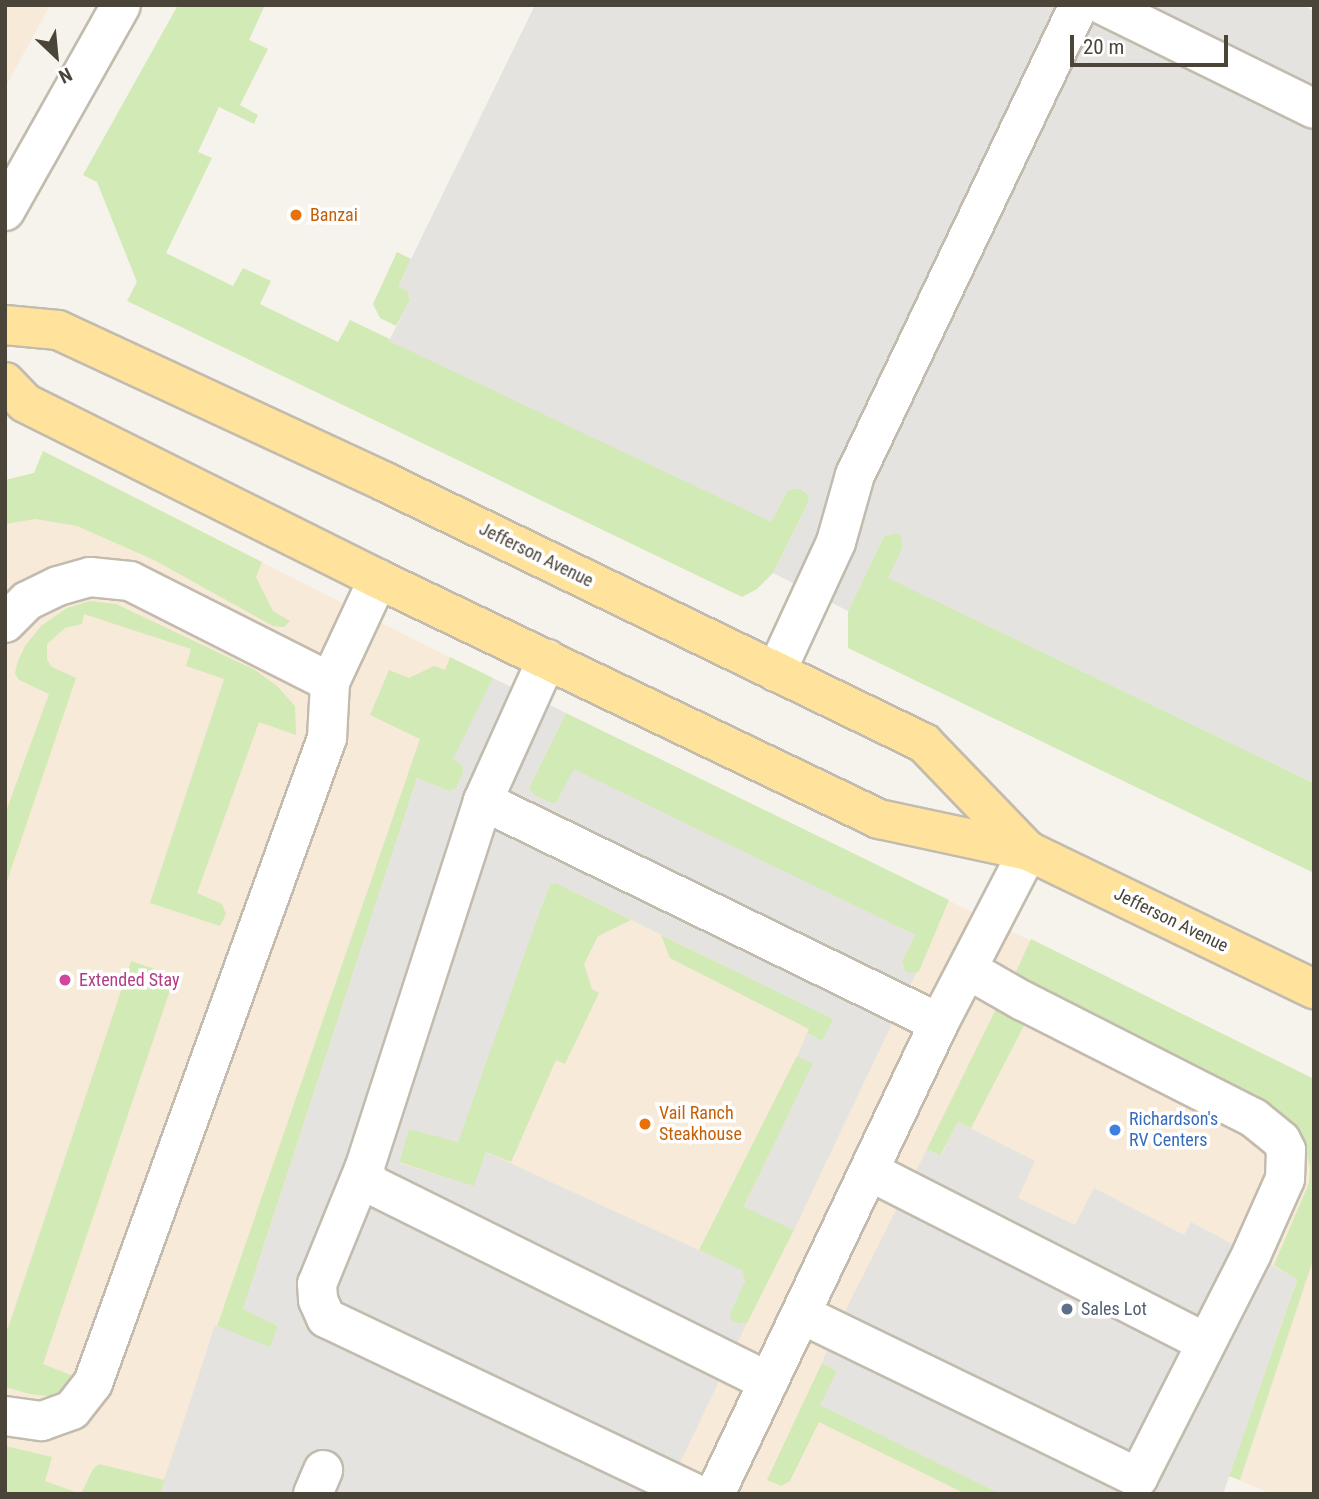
<!DOCTYPE html>
<style>
body{margin:0}
#map{position:relative;width:1319px;height:1499px;overflow:hidden;background:#f6f3ec;font-family:"Roboto Condensed",sans-serif}
div>[style]{position:absolute}
[style*='--x']{left:calc(var(--x)*1px);top:calc(var(--y)*1px);width:calc(var(--w)*1px);rotate:calc(var(--a)*1deg)}
.commercial>*{inset:0;background:#f7ead8}
.green>*{inset:0;background:#d2eab5}
.parking>*{inset:0;background:#e5e3e0}
.roads{filter:drop-shadow(2px 0 #c2bbae) drop-shadow(-2px 0 #c2bbae) drop-shadow(0 2px #c2bbae) drop-shadow(0 -2px #c2bbae)}
.minor>*{height:38px;margin:-19px;padding:0 19px;transform-origin:19px;border-radius:19px;background:#fff}
.major>*{height:38px;margin:-19px;padding:0 19px;transform-origin:19px;border-radius:19px;background:#ffe39c}
.dots>*{width:19px;height:19px;translate:-50% -50%;box-sizing:border-box;border:4px solid #fff;border-radius:50%}
span{translate:-50% -50%;white-space:nowrap;text-align:center;line-height:1.15;-webkit-text-stroke:7px #fff;paint-order:stroke}
.food-label{font-size:18px;color:#c56008}
.left{translate:0 -50%;text-align:left}
.street-label{font-size:18px;color:#4b4439}
.hotel-label{font-size:18px;color:#b23c85}
.shop-label{font-size:18px;color:#366cbe}
.service-label{font-size:18px;color:#4e5e75}
.frame{position:absolute;inset:0;border:7px solid #4b4439;pointer-events:none}
.north{position:absolute;left:21px;top:21px;width:70px;height:70px;-webkit-text-stroke:5px #fff;paint-order:stroke;rotate:154deg;font-size:19px;font-weight:700;line-height:28px;text-align:center;color:#4b4439}
.north::after{content:'';display:block;margin:auto;width:24px;height:32px;background:#4b4439;clip-path:polygon(50% 0,100% 100%,50% 72%,0 100%)}
.scale{position:absolute;left:1070px;top:35px;width:158px;height:32px;box-sizing:border-box;border:4px solid #4b4439;border-top:0;padding-left:9px;font-size:21px;line-height:24px;white-space:nowrap;color:#4b4439;-webkit-text-stroke:5px #fff;paint-order:stroke}
</style>
<div id="map">
<div class="commercial">
<div style="clip-path:polygon(5px 5px,50px 5px,5px 88px)"></div>
<div style="clip-path:polygon(43px 451px,429px 647px,1314px 1079px,1314px 1494px,1272px 1494px,1229px 1476px,1223px 1494px,12px 1494px,5px 1489px,5px 480px,34px 473px)"></div>
</div>
<div class="green">
<div style="clip-path:polygon(178px 5px,265px 5px,249px 40px,268px 49px,240px 105px,258px 115px,254px 124px,219px 107px,198px 152px,212px 158px,166px 253px,233px 286px,243px 268px,271px 281px,260px 304px,338px 342px,350px 320px,771px 521px,788px 490px,799px 488px,809px 495px,808px 503px,773px 573px,757px 589px,742px 597px,127px 301px,137px 282px,97px 182px,83px 175px)"></div>
<div style="clip-path:polygon(397px 252px,411px 259px,399px 286px,408px 291px,410px 300px,396px 326px,380px 318px,373px 304px)"></div>
<div style="clip-path:polygon(43px 451px,262px 562px,256px 577px,273px 611px,290px 621px,284px 627px,273px 626px,154px 560px,77px 526px,35px 519px,5px 524px,5px 480px,34px 473px)"></div>
<div style="clip-path:polygon(893px 532px,900px 533px,903px 547px,889px 578px,1314px 783px,1314px 873px,848px 648px,848px 611px,884px 536px)"></div>
<div style="clip-path:polygon(90px 601px,116px 604px,255px 670px,277px 686px,295px 706px,296px 735px,259px 722px,197px 893px,222px 904px,226px 914px,220px 926px,150px 903px,224px 679px,186px 666px,191px 649px,84px 614px,82px 624px,65px 628px,47px 644px,47px 660px,52px 667px,76px 678px,5px 887px,5px 814px,49px 694px,19px 680px,15px 673px,18px 661px,25px 646px,41px 626px,67px 608px)"></div>
<div style="clip-path:polygon(450px 657px,493px 678px,454px 759px,461px 764px,464px 771px,456px 789px,449px 791px,417px 778px,243px 1309px,278px 1326px,270px 1348px,238px 1335px,183px 1494px,5px 1494px,5px 1446px,52px 1457px,45px 1481px,81px 1494px,93px 1469px,99px 1464px,164px 1480px,420px 739px,370px 715px,389px 670px,409px 678px,434px 666px,445px 670px)"></div>
<div style="clip-path:polygon(566px 713px,949px 900px,919px 971px,912px 975px,905px 972px,902px 961px,915px 935px,574px 770px,555px 805px,535px 796px,529px 788px)"></div>
<div style="clip-path:polygon(556px 883px,631px 920px,598px 936px,584px 964px,592px 989px,599px 993px,565px 1064px,556px 1060px,511px 1162px,486px 1152px,475px 1187px,399px 1162px,409px 1128px,458px 1142px,516px 973px,550px 884px)"></div>
<div style="clip-path:polygon(661px 935px,834px 1019px,822px 1041px,807px 1033px,809px 1029px,670px 958px)"></div>
<div style="clip-path:polygon(1031px 939px,1314px 1079px,1314px 1257px,1240px 1480px,1229px 1476px,1297px 1280px,1274px 1265px,1309px 1183px,1310px 1167px,1305px 1149px,1287px 1121px,1257px 1098px,1040px 994px,1019px 978px,1015px 974px)"></div>
<div style="clip-path:polygon(131px 961px,175px 976px,43px 1364px,78px 1378px,70px 1399px,30px 1394px,5px 1387px,5px 1328px,8px 1328px)"></div>
<div style="clip-path:polygon(997px 1007px,1029px 1016px,971px 1128px,958px 1122px,940px 1156px,927px 1149px)"></div>
<div style="clip-path:polygon(797px 1056px,814px 1063px,744px 1206px,794px 1230px,747px 1323px,739px 1324px,731px 1320px,730px 1313px,745px 1281px,742px 1271px,699px 1250px)"></div>
<div style="clip-path:polygon(822px 1363px,837px 1371px,821px 1405px,1001px 1494px,966px 1494px,819px 1422px,790px 1481px,781px 1486px,767px 1480px)"></div>
</div>
<div class="parking">
<div style="clip-path:polygon(535px 5px,1302px 5px,1314px 11px,1314px 783px,888px 578px,903px 547px,900px 533px,884px 536px,848px 611px,773px 573px,808px 503px,809px 495px,799px 488px,788px 490px,771px 522px,389px 341px,410px 300px,408px 291px,399px 287px,411px 259px)"></div>
<div style="clip-path:polygon(493px 678px,566px 713px,529px 788px,535px 796px,555px 804px,574px 769px,915px 935px,902px 962px,905px 972px,916px 973px,794px 1230px,744px 1207px,813px 1063px,797px 1056px,807px 1033px,822px 1041px,833px 1019px,556px 883px,550px 884px,547px 891px,458px 1142px,409px 1129px,399px 1163px,474px 1186px,486px 1152px,742px 1270px,745px 1281px,730px 1313px,731px 1320px,739px 1324px,747px 1323px,665px 1494px,160px 1494px,215px 1325px,270px 1347px,278px 1326px,243px 1309px,417px 778px,449px 791px,456px 789px,464px 771px,461px 764px,453px 759px)"></div>
<div style="clip-path:polygon(958px 1122px,1035px 1161px,1018px 1198px,1075px 1225px,1094px 1188px,1184px 1235px,1191px 1222px,1297px 1279px,1223px 1494px,1001px 1494px,820px 1405px,837px 1371px,822px 1363px,835px 1331px,927px 1149px,941px 1156px)"></div>
</div>
<div class="roads">
<div class="minor">
<div style="--x:1103;--y:5;--w:235;--a:26.2"></div>
<div style="--x:5;--y:211;--w:236;--a:-60.6"></div>
<div style="--x:5;--y:623;--w:31;--a:-45"></div>
<div style="--x:27;--y:601;--w:34;--a:-26"></div>
<div style="--x:58;--y:586;--w:33;--a:-16"></div>
<div style="--x:90;--y:577;--w:40;--a:5.7"></div>
<div style="--x:130;--y:581;--w:224;--a:26.8"></div>
<div style="--x:547;--y:659;--w:156;--a:114.3"></div>
<div style="--x:483;--y:801;--w:387;--a:107.9"></div>
<div style="--x:364;--y:1169;--w:16;--a:68"></div>
<div style="--x:370;--y:1184;--w:445;--a:26.4"></div>
<div style="--x:776;--y:672;--w:143;--a:-65.2"></div>
<div style="--x:836;--y:542;--w:70;--a:-74.2"></div>
<div style="--x:855;--y:475;--w:521;--a:-64.52"></div>
<div style="--x:483;--y:801;--w:507;--a:25.96"></div>
<div style="--x:364;--y:1169;--w:124;--a:112.2"></div>
<div style="--x:317;--y:1284;--w:16;--a:86"></div>
<div style="--x:318;--y:1300;--w:20;--a:66"></div>
<div style="--x:326;--y:1318;--w:411;--a:25.4"></div>
<div style="--x:869;--y:1171;--w:378;--a:27"></div>
<div style="--x:801;--y:1314;--w:375;--a:25.9"></div>
<div style="--x:1138;--y:1478;--w:252;--a:-63.1"></div>
<div style="--x:1252;--y:1253;--w:81;--a:-66"></div>
<div style="--x:1285;--y:1179;--w:29;--a:-88"></div>
<div style="--x:1286;--y:1150;--w:11;--a:-117"></div>
<div style="--x:1281;--y:1140;--w:35;--a:-141"></div>
<div style="--x:1254;--y:1118;--w:259;--a:-153.1"></div>
<div style="--x:1023;--y:1001;--w:64;--a:-150.3"></div>
<div style="--x:5;--y:1416;--w:37;--a:8"></div>
<div style="--x:42;--y:1421;--w:32;--a:-20"></div>
<div style="--x:72;--y:1410;--w:34;--a:-52"></div>
<div style="--x:93;--y:1383;--w:686;--a:-70.06"></div>
<div style="--x:327;--y:738;--w:56;--a:-86.9"></div>
<div style="--x:330;--y:682;--w:114;--a:-65"></div>
<div style="--x:313;--y:1494;--w:26;--a:-67"></div>
<div style="--x:715;--y:1494;--w:522;--a:-64.56"></div>
<div style="--x:939;--y:1023;--w:194;--a:-62.6"></div>
</div>
<div class="major">
<div style="--x:5;--y:325;--w:53;--a:5.4"></div>
<div style="--x:58;--y:330;--w:361;--a:24.9"></div>
<div style="--x:385;--y:482;--w:599;--a:25.84"></div>
<div style="--x:924;--y:743;--w:150;--a:46.1"></div>
<div style="--x:5;--y:382;--w:29;--a:46"></div>
<div style="--x:25;--y:403;--w:394;--a:26.5"></div>
<div style="--x:378;--y:579;--w:556;--a:25.6"></div>
<div style="--x:879;--y:819;--w:152;--a:12.1"></div>
<div style="--x:1028;--y:851;--w:318;--a:25.8"></div>
</div>
</div>
<div class="dots">
<div style="left:296px;top:215px;background:#e8710a"></div>
<div style="left:65px;top:980px;background:#d1479c"></div>
<div style="left:645px;top:1124px;background:#e8710a"></div>
<div style="left:1115px;top:1130px;background:#3f7fe0"></div>
<div style="left:1067px;top:1309px;background:#5c6f8a"></div>
</div>
<div class="food-label">
<span class="left" style="left:310px;top:215px">Banzai</span>
<span class="left" style="left:659px;top:1124px">Vail Ranch<br>Steakhouse</span>
</div>
<div class="street-label">
<span style="left:536px;top:555px;rotate:26deg">Jefferson Avenue</span>
<span style="left:1171px;top:920px;rotate:26deg">Jefferson Avenue</span>
</div>
<div class="hotel-label">
<span class="left" style="left:79px;top:980px">Extended Stay</span>
</div>
<div class="shop-label">
<span class="left" style="left:1129px;top:1130px">Richardson's<br>RV Centers</span>
</div>
<div class="service-label">
<span class="left" style="left:1081px;top:1309px">Sales Lot</span>
</div>
<div class="frame"></div>
<div class="north">N</div>
<div class="scale">20 m</div>
</div>
